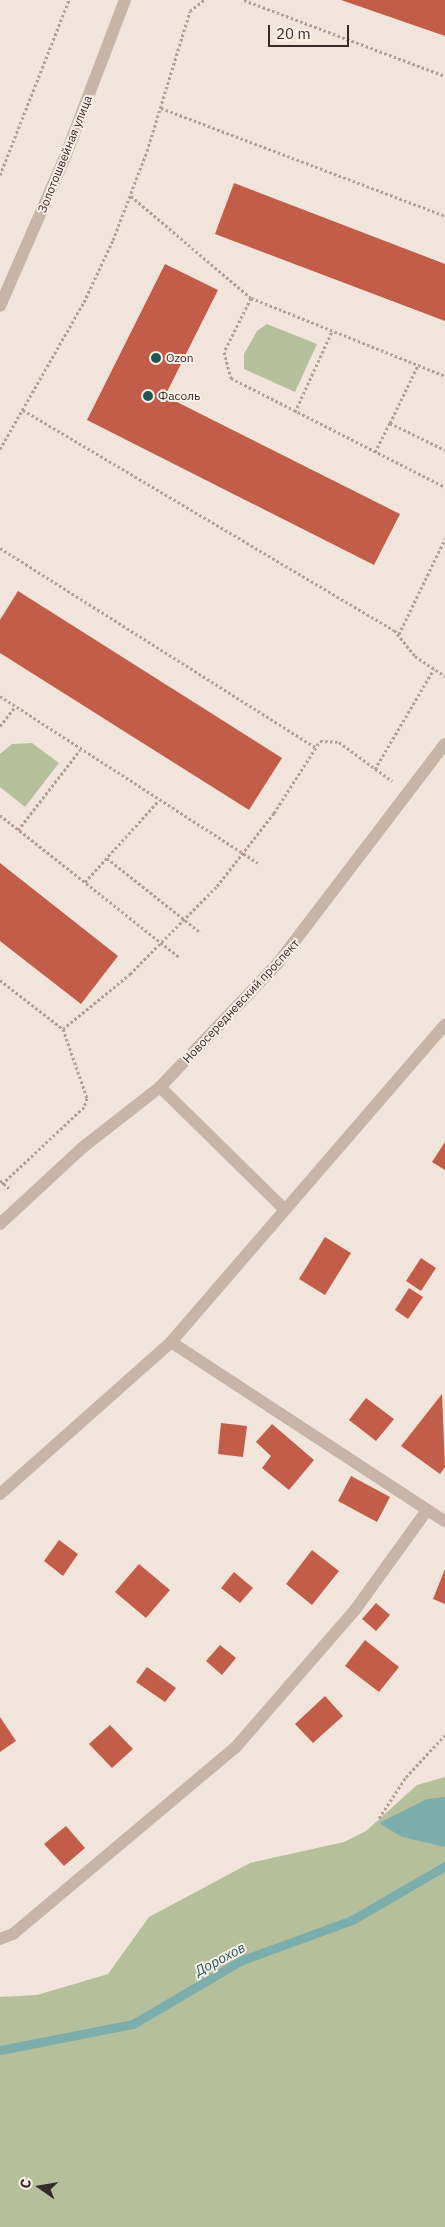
<!DOCTYPE html>
<meta charset="utf-8">
<style>
body{margin:0}
#map{position:relative;width:445px;height:2227px;overflow:hidden;background:#f1e5db;font-family:"IBM Plex Sans",sans-serif}
div>[style]{position:absolute}
[style*='--x']{left:calc(var(--x)*1px);top:calc(var(--y)*1px);width:calc(var(--w)*1px);rotate:calc(var(--a)*1deg)}
.green>*{inset:0;background:#b6bf9c}
.water>*{inset:0;background:#7badab}
.stream>*{height:9px;margin:-4.5px;padding:0 4.5px;transform-origin:4.5px;border-radius:4.5px;background:#7badab}
.building>*{inset:0;background:#c15d48}
.path>*{height:3px;margin-top:-1.5px;transform-origin:0;background:repeating-linear-gradient(90deg,#b49e92 0 2.5px,transparent 0 5px)}
.lane>*{height:12px;margin:-6px;padding:0 6px;transform-origin:6px;border-radius:6px;background:#c8b4a7}
.street>*{height:12px;margin:-6px;padding:0 6px;transform-origin:6px;border-radius:6px;background:#c8b4a7}
.dots>*{width:14px;height:14px;translate:-50% -50%;box-sizing:border-box;border:2px solid #f9efe7;border-radius:50%}
span{translate:-50% -50%;white-space:nowrap;text-align:center;line-height:1.15;-webkit-text-stroke:4px #f9efe7;paint-order:stroke}
.street-label{font-size:12px;color:#352b28}
.poi-label{font-size:12px;color:#352b28}
.left{translate:0 -50%;text-align:left}
.water-label{font-size:14px;color:#1f5555;font-style:italic}
.north{position:absolute;left:15px;top:2162px;width:50px;height:50px;-webkit-text-stroke:4px #f9efe7;paint-order:stroke;rotate:283deg;font-size:14px;font-weight:700;line-height:20px;text-align:center;color:#352b28}
.north::after{content:'';display:block;margin:auto;width:18px;height:22px;background:#352b28;clip-path:polygon(50% 0,100% 100%,50% 72%,0 100%)}
.scale{position:absolute;left:268px;top:25px;width:81px;height:22px;box-sizing:border-box;border:2px solid #352b28;border-top:0;padding-left:6px;font-size:15px;line-height:18px;white-space:nowrap;color:#352b28;-webkit-text-stroke:4px #f9efe7;paint-order:stroke}
</style>
<div id="map">
<div class="green">
<div style="clip-path:polygon(267px 324px,317px 344px,295px 392px,244px 369px,244px 354px,257px 331px)"></div>
<div style="clip-path:polygon(32px 743px,59px 763px,25px 807px,0 787px,0 754px,12px 744px)"></div>
<div style="clip-path:polygon(445px 1777px,445px 2227px,0 2227px,0 1997px,37px 1995px,108px 1974px,149px 1917px,250px 1863px,344px 1842px,366px 1831px,417px 1785px)"></div>
</div>
<div class="water">
<div style="clip-path:polygon(445px 1797px,445px 1847px,402px 1837px,379px 1823px,427px 1799px)"></div>
</div>
<div class="stream">
<div style="--x:0;--y:2050;--w:136;--a:-11.1"></div>
<div style="--x:133;--y:2024;--w:124;--a:-30.5"></div>
<div style="--x:240;--y:1961;--w:119;--a:-20.1"></div>
<div style="--x:352;--y:1920;--w:108;--a:-30.1"></div>
</div>
<div class="building">
<div style="clip-path:polygon(341px 0,445px 0,445px 36px)"></div>
<div style="clip-path:polygon(234px 183px,445px 264px,445px 321px,215px 234px)"></div>
<div style="clip-path:polygon(165px 264px,218px 290px,165px 396px,400px 514px,374px 565px,87px 420px)"></div>
<div style="clip-path:polygon(18px 591px,282px 758px,249px 810px,0 653px,0 620px)"></div>
<div style="clip-path:polygon(0 863px,118px 956px,81px 1004px,0 941px)"></div>
<div style="clip-path:polygon(445px 1142px,445px 1170px,432px 1162px)"></div>
<div style="clip-path:polygon(325px 1237px,351px 1253px,325px 1295px,299px 1279px)"></div>
<div style="clip-path:polygon(421px 1258px,436px 1268px,421px 1291px,406px 1281px)"></div>
<div style="clip-path:polygon(409px 1288px,423px 1297px,408px 1319px,395px 1310px)"></div>
<div style="clip-path:polygon(442px 1394px,445px 1467px,440px 1474px,401px 1446px)"></div>
<div style="clip-path:polygon(366px 1398px,394px 1419px,376px 1441px,349px 1420px)"></div>
<div style="clip-path:polygon(221px 1423px,247px 1426px,243px 1457px,218px 1454px)"></div>
<div style="clip-path:polygon(272px 1424px,314px 1460px,289px 1490px,262px 1468px,271px 1456px,256px 1442px)"></div>
<div style="clip-path:polygon(351px 1476px,390px 1497px,377px 1522px,338px 1501px)"></div>
<div style="clip-path:polygon(59px 1540px,78px 1554px,63px 1576px,44px 1561px)"></div>
<div style="clip-path:polygon(312px 1550px,339px 1571px,312px 1605px,286px 1584px)"></div>
<div style="clip-path:polygon(139px 1564px,170px 1590px,146px 1618px,115px 1592px)"></div>
<div style="clip-path:polygon(445px 1569px,445px 1604px,433px 1599px)"></div>
<div style="clip-path:polygon(234px 1572px,253px 1588px,240px 1603px,221px 1588px)"></div>
<div style="clip-path:polygon(376px 1603px,390px 1615px,376px 1631px,362px 1619px)"></div>
<div style="clip-path:polygon(365px 1640px,399px 1667px,379px 1692px,345px 1666px)"></div>
<div style="clip-path:polygon(220px 1645px,236px 1658px,222px 1675px,206px 1661px)"></div>
<div style="clip-path:polygon(147px 1667px,176px 1688px,165px 1702px,136px 1682px)"></div>
<div style="clip-path:polygon(325px 1696px,343px 1716px,313px 1743px,295px 1724px)"></div>
<div style="clip-path:polygon(0 1717px,16px 1741px,0 1752px)"></div>
<div style="clip-path:polygon(110px 1725px,133px 1749px,112px 1768px,89px 1744px)"></div>
<div style="clip-path:polygon(66px 1826px,85px 1848px,64px 1866px,44px 1844px)"></div>
</div>
<div class="path">
<div style="--x:244;--y:0;--w:215;--a:20.7"></div>
<div style="--x:161;--y:108;--w:304;--a:20.8"></div>
<div style="--x:0;--y:175;--w:188;--a:-68.5"></div>
<div style="--x:131;--y:196;--w:157;--a:40.4"></div>
<div style="--x:251;--y:298;--w:209;--a:21.9"></div>
<div style="--x:251;--y:298;--w:60;--a:116.6"></div>
<div style="--x:224;--y:352;--w:27;--a:75"></div>
<div style="--x:231;--y:378;--w:240;--a:27"></div>
<div style="--x:23;--y:410;--w:431;--a:30.7"></div>
<div style="--x:394;--y:630;--w:33;--a:51"></div>
<div style="--x:415;--y:656;--w:36;--a:34"></div>
<div style="--x:295;--y:412;--w:89;--a:-65.4"></div>
<div style="--x:390;--y:423;--w:64;--a:-64.2"></div>
<div style="--x:0;--y:449;--w:169;--a:-60.3"></div>
<div style="--x:84;--y:302;--w:68;--a:-64.9"></div>
<div style="--x:113;--y:240;--w:95;--a:-69.1"></div>
<div style="--x:147;--y:151;--w:146;--a:-72.9"></div>
<div style="--x:190;--y:11;--w:18;--a:-38"></div>
<div style="--x:375;--y:452;--w:33;--a:-63"></div>
<div style="--x:390;--y:423;--w:61;--a:26.1"></div>
<div style="--x:0;--y:548;--w:374;--a:32.3"></div>
<div style="--x:399;--y:634;--w:106;--a:-64.2"></div>
<div style="--x:0;--y:696;--w:307;--a:32.9"></div>
<div style="--x:0;--y:726;--w:23;--a:-52"></div>
<div style="--x:375;--y:769;--w:116;--a:-59.5"></div>
<div style="--x:0;--y:815;--w:228;--a:38.4"></div>
<div style="--x:18;--y:830;--w:101;--a:-52.2"></div>
<div style="--x:107;--y:858;--w:120;--a:38.6"></div>
<div style="--x:85;--y:882;--w:110;--a:-47.9"></div>
<div style="--x:0;--y:980;--w:80;--a:37.9"></div>
<div style="--x:63;--y:1029;--w:73;--a:70.8"></div>
<div style="--x:87;--y:1098;--w:9;--a:108"></div>
<div style="--x:84;--y:1107;--w:115;--a:136.8"></div>
<div style="--x:63;--y:1029;--w:87;--a:-39.4"></div>
<div style="--x:130;--y:974;--w:124;--a:-45.3"></div>
<div style="--x:217;--y:886;--w:93;--a:-52"></div>
<div style="--x:274;--y:813;--w:85;--a:-57.4"></div>
<div style="--x:320;--y:741;--w:19;--a:3"></div>
<div style="--x:339;--y:742;--w:66;--a:36.3"></div>
<div style="--x:0;--y:1180;--w:12;--a:42"></div>
<div style="--x:379;--y:1818;--w:49;--a:-56.6"></div>
<div style="--x:406;--y:1777;--w:57;--a:-47.1"></div>
</div>
<div class="lane">
<div style="--x:0;--y:1939;--w:14;--a:-21"></div>
<div style="--x:13;--y:1934;--w:290;--a:-40"></div>
<div style="--x:235;--y:1748;--w:183;--a:-49"></div>
<div style="--x:355;--y:1610;--w:123;--a:-54.2"></div>
</div>
<div class="street">
<div style="--x:0;--y:306;--w:163;--a:-66.4"></div>
<div style="--x:65;--y:157;--w:168;--a:-69.1"></div>
<div style="--x:160;--y:1087;--w:175;--a:44.5"></div>
<div style="--x:0;--y:1224;--w:112;--a:-42.8"></div>
<div style="--x:82;--y:1148;--w:99;--a:-38"></div>
<div style="--x:160;--y:1087;--w:171;--a:-46.4"></div>
<div style="--x:278;--y:963;--w:275;--a:-52.7"></div>
<div style="--x:171;--y:1342;--w:327;--a:33.2"></div>
<div style="--x:0;--y:1494;--w:229;--a:-41.6"></div>
<div style="--x:171;--y:1342;--w:419;--a:-49.2"></div>
</div>
<div class="dots">
<div style="left:156px;top:358px;background:#1f5555"></div>
<div style="left:148px;top:396px;background:#1f5555"></div>
</div>
<div class="street-label">
<span style="left:65px;top:154px;rotate:-68deg">Золотошвейная улица</span>
<span style="left:241px;top:1001px;rotate:-47deg">Новосередневский проспект</span>
</div>
<div class="poi-label">
<span class="left" style="left:166px;top:358px">Ozon</span>
<span class="left" style="left:158px;top:396px">Фасоль</span>
</div>
<div class="water-label">
<span style="left:220px;top:1959px;rotate:-28deg">Дорохов</span>
</div>
<div class="north">С</div>
<div class="scale">20 m</div>
</div>
